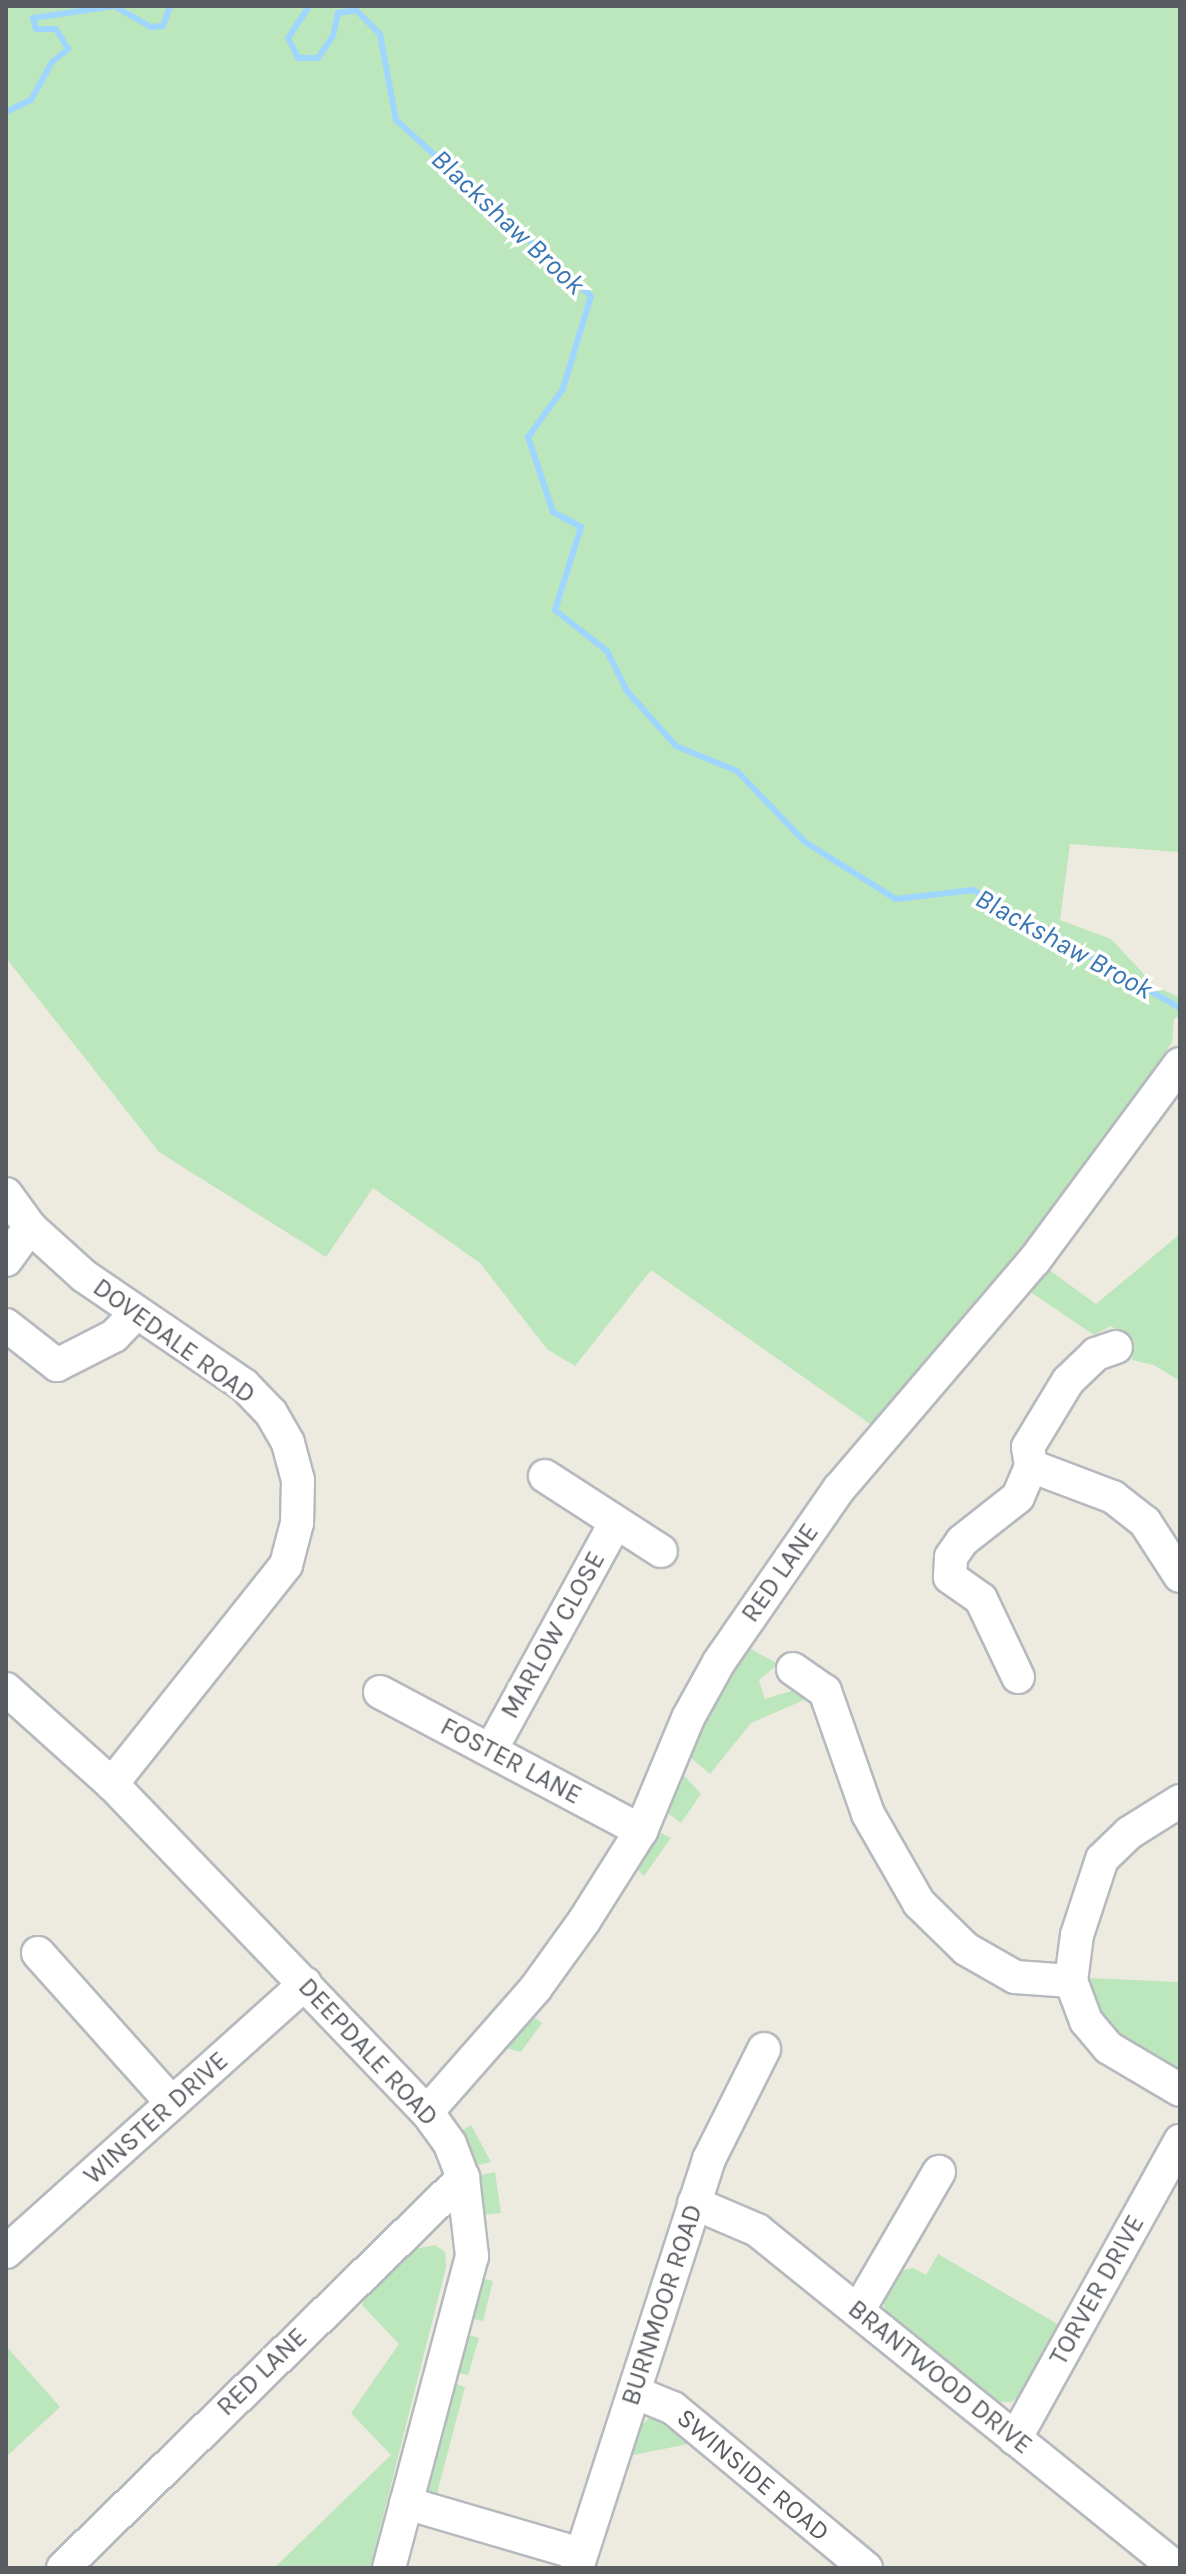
<!DOCTYPE html>
<style>
body{margin:0}
#map{position:relative;width:1186px;height:2574px;overflow:hidden;background:#edeae0;font-family:Karla,sans-serif}
div>[style]{position:absolute}
[style*='--x']{left:calc(var(--x)*1px);top:calc(var(--y)*1px);width:calc(var(--w)*1px);rotate:calc(var(--a)*1deg)}
.green>*{inset:0;background:#bce6bb}
.stream>*{height:6px;margin:-3px;padding:0 3px;transform-origin:3px;border-radius:3px;background:#9ed6ff}
.roads{filter:drop-shadow(2px 0 #b6b9be) drop-shadow(-2px 0 #b6b9be) drop-shadow(0 2px #b6b9be) drop-shadow(0 -2px #b6b9be)}
.minor>*{height:32px;margin:-16px;padding:0 16px;transform-origin:16px;border-radius:16px;background:#fff}
span{translate:-50% -50%;white-space:nowrap;text-align:center;line-height:1.15;-webkit-text-stroke:7px #fff;paint-order:stroke}
.street-label{font-size:26px;color:#595d62}
.water-label{font-size:28px;color:#3977b4;font-style:italic}
.frame{position:absolute;inset:0;border:8px solid #595d62;pointer-events:none}
</style>
<div id="map">
<div class="green">
<div style="clip-path:polygon(6px 6px,1180px 6px,1180px 852px,1070px 844px,1060px 920px,1111px 939px,1154px 985px,1180px 998px,1180px 1015px,1174px 1019px,1172px 1042px,1110px 1138px,1006px 1273px,876px 1428px,651px 1270px,575px 1366px,547px 1349px,480px 1263px,373px 1188px,326px 1257px,159px 1152px,6px 958px)"></div>
<div style="clip-path:polygon(1180px 1234px,1180px 1381px,1154px 1365px,1132px 1360px,1134px 1342px,1111px 1326px,1094px 1335px,1026px 1289px,1045px 1267px,1096px 1304px)"></div>
<div style="clip-path:polygon(744px 1645px,778px 1664px,759px 1680px,765px 1699px,791px 1691px,813px 1696px,751px 1723px,710px 1774px,684px 1752px)"></div>
<div style="clip-path:polygon(680px 1771px,701px 1794px,681px 1823px,660px 1807px)"></div>
<div style="clip-path:polygon(651px 1828px,671px 1838px,644px 1876px,636px 1868px)"></div>
<div style="clip-path:polygon(1089px 1978px,1180px 1982px,1180px 2075px,1117px 2035px,1098px 2016px)"></div>
<div style="clip-path:polygon(528px 2013px,542px 2023px,521px 2052px,502px 2047px)"></div>
<div style="clip-path:polygon(471px 2125px,491px 2162px,474px 2166px,459px 2133px)"></div>
<div style="clip-path:polygon(495px 2172px,501px 2213px,483px 2215px,477px 2176px)"></div>
<div style="clip-path:polygon(435px 2245px,445px 2252px,446px 2267px,370px 2568px,274px 2568px,391px 2455px,351px 2413px,399px 2344px,362px 2305px,367px 2293px,409px 2250px)"></div>
<div style="clip-path:polygon(938px 2254px,1059px 2325px,1018px 2398px,1010px 2402px,1000px 2402px,886px 2315px,883px 2298px,900px 2271px,913px 2268px,926px 2275px)"></div>
<div style="clip-path:polygon(480px 2278px,493px 2281px,483px 2321px,469px 2318px)"></div>
<div style="clip-path:polygon(466px 2334px,479px 2338px,468px 2375px,455px 2372px)"></div>
<div style="clip-path:polygon(6px 2346px,60px 2407px,6px 2457px)"></div>
<div style="clip-path:polygon(453px 2383px,465px 2387px,435px 2501px,426px 2485px)"></div>
<div style="clip-path:polygon(649px 2418px,664px 2419px,693px 2443px,628px 2456px,635px 2431px)"></div>
</div>
<div class="stream">
<div style="--x:309;--y:6;--w:38;--a:123"></div>
<div style="--x:288;--y:38;--w:22;--a:63"></div>
<div style="--x:298;--y:58;--w:20;--a:0"></div>
<div style="--x:318;--y:58;--w:27;--a:-56"></div>
<div style="--x:333;--y:36;--w:24;--a:-78"></div>
<div style="--x:338;--y:13;--w:18;--a:-9"></div>
<div style="--x:356;--y:10;--w:34;--a:45"></div>
<div style="--x:380;--y:34;--w:87;--a:79.5"></div>
<div style="--x:396;--y:120;--w:263;--a:42.1"></div>
<div style="--x:591;--y:296;--w:97;--a:106.8"></div>
<div style="--x:563;--y:389;--w:59;--a:126.1"></div>
<div style="--x:528;--y:437;--w:79;--a:71.6"></div>
<div style="--x:553;--y:512;--w:32;--a:28"></div>
<div style="--x:581;--y:527;--w:87;--a:107.4"></div>
<div style="--x:555;--y:610;--w:66;--a:38.3"></div>
<div style="--x:607;--y:651;--w:45;--a:63.4"></div>
<div style="--x:627;--y:691;--w:74;--a:48.3"></div>
<div style="--x:676;--y:746;--w:66;--a:22.3"></div>
<div style="--x:737;--y:771;--w:98;--a:46.2"></div>
<div style="--x:805;--y:842;--w:107;--a:32.1"></div>
<div style="--x:896;--y:899;--w:78;--a:-6.7"></div>
<div style="--x:973;--y:890;--w:238;--a:29.7"></div>
<div style="--x:6;--y:112;--w:28;--a:-26"></div>
<div style="--x:31;--y:100;--w:43;--a:-61.1"></div>
<div style="--x:52;--y:62;--w:21;--a:-39"></div>
<div style="--x:68;--y:49;--w:23;--a:-121"></div>
<div style="--x:56;--y:29;--w:20;--a:180"></div>
<div style="--x:36;--y:29;--w:11;--a:-105"></div>
<div style="--x:33;--y:18;--w:82;--a:-8.4"></div>
<div style="--x:114;--y:6;--w:43;--a:29.6"></div>
<div style="--x:151;--y:27;--w:12;--a:-5"></div>
<div style="--x:163;--y:26;--w:21;--a:-71"></div>
</div>
<div class="roads">
<div class="minor">
<div style="--x:6;--y:1194;--w:41;--a:54"></div>
<div style="--x:30;--y:1227;--w:73;--a:42.2"></div>
<div style="--x:84;--y:1276;--w:194;--a:34.3"></div>
<div style="--x:244;--y:1385;--w:39;--a:46"></div>
<div style="--x:271;--y:1413;--w:34;--a:60"></div>
<div style="--x:288;--y:1443;--w:38;--a:75"></div>
<div style="--x:298;--y:1480;--w:43;--a:91.3"></div>
<div style="--x:297;--y:1523;--w:43;--a:104.7"></div>
<div style="--x:286;--y:1565;--w:280;--a:128.5"></div>
<div style="--x:6;--y:1260;--w:41;--a:-54"></div>
<div style="--x:6;--y:1325;--w:65;--a:38.1"></div>
<div style="--x:57;--y:1365;--w:64;--a:-27"></div>
<div style="--x:114;--y:1336;--w:29;--a:-46"></div>
<div style="--x:1031;--y:1466;--w:88;--a:20.7"></div>
<div style="--x:1113;--y:1497;--w:41;--a:38"></div>
<div style="--x:1145;--y:1522;--w:64;--a:57.1"></div>
<div style="--x:545;--y:1476;--w:138;--a:32.9"></div>
<div style="--x:793;--y:1669;--w:39;--a:35"></div>
<div style="--x:825;--y:1691;--w:130;--a:70.7"></div>
<div style="--x:868;--y:1814;--w:103;--a:60.2"></div>
<div style="--x:919;--y:1903;--w:66;--a:44.4"></div>
<div style="--x:966;--y:1949;--w:56;--a:29.7"></div>
<div style="--x:1015;--y:1977;--w:56;--a:4.1"></div>
<div style="--x:1018;--y:1677;--w:86;--a:-115.4"></div>
<div style="--x:981;--y:1599;--w:38;--a:-145"></div>
<div style="--x:950;--y:1577;--w:20;--a:-87"></div>
<div style="--x:951;--y:1557;--w:19;--a:-55"></div>
<div style="--x:962;--y:1541;--w:71;--a:-38.2"></div>
<div style="--x:1018;--y:1497;--w:34;--a:-67"></div>
<div style="--x:1031;--y:1466;--w:19;--a:-99"></div>
<div style="--x:1028;--y:1447;--w:77;--a:-58.8"></div>
<div style="--x:1068;--y:1381;--w:39;--a:-44"></div>
<div style="--x:1096;--y:1354;--w:21;--a:-19"></div>
<div style="--x:6;--y:1689;--w:142;--a:41.9"></div>
<div style="--x:112;--y:1784;--w:455;--a:46.2"></div>
<div style="--x:427;--y:2112;--w:39;--a:54"></div>
<div style="--x:450;--y:2144;--w:36;--a:69"></div>
<div style="--x:463;--y:2178;--w:79;--a:83.4"></div>
<div style="--x:472;--y:2256;--w:323;--a:104.9"></div>
<div style="--x:380;--y:1692;--w:296;--a:28"></div>
<div style="--x:492;--y:1748;--w:256;--a:-61.3"></div>
<div style="--x:1180;--y:1801;--w:60;--a:147.9"></div>
<div style="--x:1129;--y:1833;--w:37;--a:136"></div>
<div style="--x:1102;--y:1859;--w:80;--a:108.2"></div>
<div style="--x:1077;--y:1935;--w:46;--a:97.4"></div>
<div style="--x:1071;--y:1981;--w:43;--a:69.4"></div>
<div style="--x:1086;--y:2021;--w:35;--a:50"></div>
<div style="--x:1109;--y:2048;--w:82;--a:30.6"></div>
<div style="--x:38;--y:1953;--w:201;--a:48.2"></div>
<div style="--x:427;--y:2112;--w:164;--a:-48.7"></div>
<div style="--x:535;--y:1989;--w:84;--a:-54.2"></div>
<div style="--x:584;--y:1921;--w:107;--a:-57.7"></div>
<div style="--x:641;--y:1831;--w:122;--a:-67.4"></div>
<div style="--x:688;--y:1718;--w:64;--a:-61"></div>
<div style="--x:719;--y:1662;--w:211;--a:-55.3"></div>
<div style="--x:839;--y:1489;--w:300;--a:-49.5"></div>
<div style="--x:1034;--y:1261;--w:245;--a:-53.5"></div>
<div style="--x:694;--y:2203;--w:69;--a:23.2"></div>
<div style="--x:757;--y:2230;--w:538;--a:38.89"></div>
<div style="--x:6;--y:2252;--w:402;--a:-41.9"></div>
<div style="--x:858;--y:2311;--w:161;--a:-59.8"></div>
<div style="--x:634;--y:2392;--w:42;--a:22.3"></div>
<div style="--x:673;--y:2408;--w:251;--a:39.7"></div>
<div style="--x:1015;--y:2439;--w:341;--a:-61"></div>
<div style="--x:406;--y:2503;--w:181;--a:16.3"></div>
<div style="--x:63;--y:2568;--w:559;--a:-44.27"></div>
<div style="--x:577;--y:2568;--w:430;--a:-72.1"></div>
<div style="--x:709;--y:2159;--w:123;--a:-63.4"></div>
</div>
</div>
<div class="street-label">
<span style="left:174px;top:1341px;rotate:36deg">DOVEDALE ROAD</span>
<span style="left:780px;top:1573px;rotate:-55deg">RED LANE</span>
<span style="left:553px;top:1635px;rotate:-61deg">MARLOW CLOSE</span>
<span style="left:511px;top:1761px;rotate:28deg">FOSTER LANE</span>
<span style="left:368px;top:2052px;rotate:47deg">DEEPDALE ROAD</span>
<span style="left:156px;top:2118px;rotate:-42deg">WINSTER DRIVE</span>
<span style="left:1097px;top:2290px;rotate:-61deg">TORVER DRIVE</span>
<span style="left:662px;top:2305px;rotate:-72deg">BURNMOOR ROAD</span>
<span style="left:262px;top:2372px;rotate:-44deg">RED LANE</span>
<span style="left:940px;top:2377px;rotate:39deg">BRANTWOOD DRIVE</span>
<span style="left:753px;top:2475px;rotate:40deg">SWINSIDE ROAD</span>
</div>
<div class="water-label">
<span style="left:508px;top:222px;rotate:43deg">Blackshaw Brook</span>
<span style="left:1064px;top:944px;rotate:29deg">Blackshaw Brook</span>
</div>
<div class="frame"></div>
</div>
